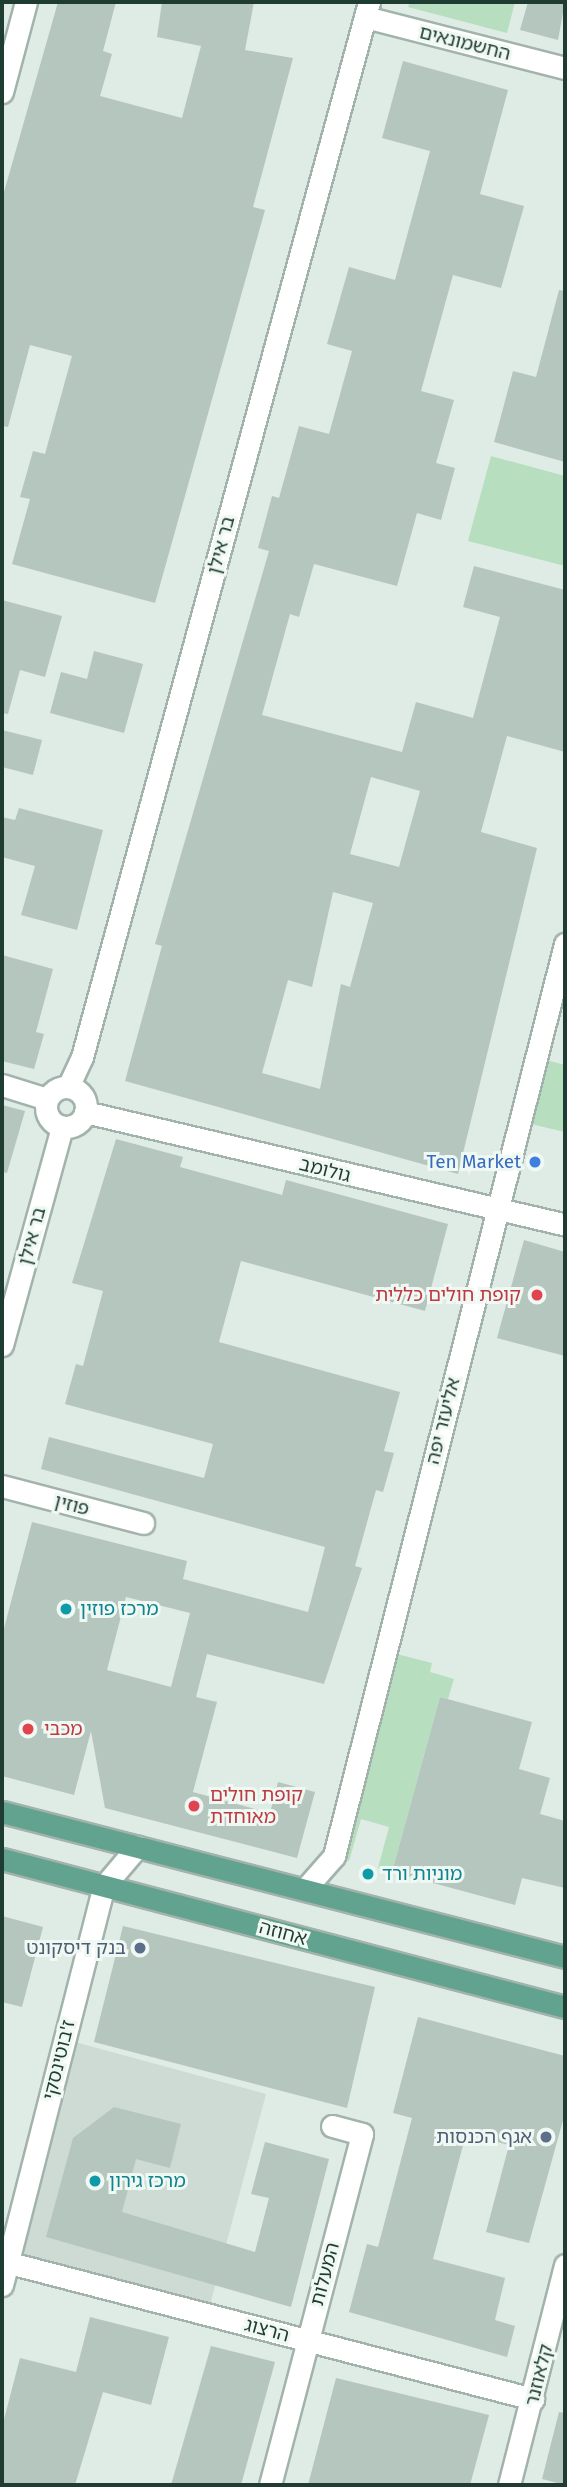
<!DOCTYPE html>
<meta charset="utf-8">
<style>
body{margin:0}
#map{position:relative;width:567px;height:2487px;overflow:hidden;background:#dfebe5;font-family:"Fira Sans","Noto Sans Hebrew",sans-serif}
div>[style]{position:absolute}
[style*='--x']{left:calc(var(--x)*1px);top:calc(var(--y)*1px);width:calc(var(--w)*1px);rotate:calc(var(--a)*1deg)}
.built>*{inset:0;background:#cddbd4}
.green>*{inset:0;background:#b7debf}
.building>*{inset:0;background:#b5c6be}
.roads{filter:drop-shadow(2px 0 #a2b3ac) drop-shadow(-2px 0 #a2b3ac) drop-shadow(0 2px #a2b3ac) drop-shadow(0 -2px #a2b3ac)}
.minor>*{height:21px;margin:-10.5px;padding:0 10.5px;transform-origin:10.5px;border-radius:10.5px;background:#fff}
.minor>.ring{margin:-10.5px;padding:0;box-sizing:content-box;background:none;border:21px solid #fff;border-radius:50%}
.major>*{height:21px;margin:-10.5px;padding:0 10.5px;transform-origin:10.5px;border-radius:10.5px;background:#61a38e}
.dots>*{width:19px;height:19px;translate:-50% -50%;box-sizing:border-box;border:4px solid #f0f8f3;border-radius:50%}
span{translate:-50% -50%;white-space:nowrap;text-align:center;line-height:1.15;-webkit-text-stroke:6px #f0f8f3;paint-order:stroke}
.street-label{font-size:19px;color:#1f3c33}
.shop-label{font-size:19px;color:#366cbe}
.right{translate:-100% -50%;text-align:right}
.health-label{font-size:19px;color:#be3a42}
.left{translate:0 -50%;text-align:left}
.culture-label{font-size:19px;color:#0d838f}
.service-label{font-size:19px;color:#4e5e75}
.frame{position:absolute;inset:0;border:4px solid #1f3c33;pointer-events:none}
</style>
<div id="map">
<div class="built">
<div style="clip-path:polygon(75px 2042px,266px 2094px,210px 2305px,18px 2254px)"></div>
</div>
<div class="green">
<div style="clip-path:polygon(410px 2px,515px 2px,507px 33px,408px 7px)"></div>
<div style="clip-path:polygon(491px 456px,565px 476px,565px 566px,468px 541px)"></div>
<div style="clip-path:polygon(546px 1060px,565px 1065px,565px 1132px,531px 1124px)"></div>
<div style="clip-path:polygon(385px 1651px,432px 1663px,430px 1672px,454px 1679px,448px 1699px,440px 1697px,392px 1872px,378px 1868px,389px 1827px,361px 1819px,349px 1861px,334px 1856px)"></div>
</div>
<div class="building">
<div style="clip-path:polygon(58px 2px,116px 2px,103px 51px,112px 54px,100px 96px,182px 118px,201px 46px,157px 37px,162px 2px,254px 2px,245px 50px,293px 58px,253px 207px,265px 210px,155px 603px,12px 564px,30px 499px,20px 497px,33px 451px,45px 454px,72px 356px,30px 345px,8px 427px,2px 426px,2px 199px)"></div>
<div style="clip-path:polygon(528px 2px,565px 2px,558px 40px,520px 30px)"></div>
<div style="clip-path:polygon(evenodd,403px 61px,508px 90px,480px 194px,524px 206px,501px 288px,453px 275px,421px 391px,454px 400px,436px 463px,455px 468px,441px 520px,417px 513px,397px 586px,314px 564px,299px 617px,290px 614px,262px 715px,402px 752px,416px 702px,473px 718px,500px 617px,463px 607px,474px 566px,565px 590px,565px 752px,507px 736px,481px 832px,537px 848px,458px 1174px,125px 1081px,162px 946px,155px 944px,269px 551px,258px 548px,272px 496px,279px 498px,299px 426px,329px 434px,352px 351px,327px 344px,349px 267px,395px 280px,430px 151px,382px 138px,403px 61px,371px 777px,420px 791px,399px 867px,350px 854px,371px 777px,403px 61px,333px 892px,373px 903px,350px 987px,341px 984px,320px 1089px,262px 1073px,288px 980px,312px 987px,333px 892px)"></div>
<div style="clip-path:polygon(559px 290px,565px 291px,565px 462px,494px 442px,513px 371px,536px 377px)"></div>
<div style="clip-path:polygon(2px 600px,62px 616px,45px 677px,20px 670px,8px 714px,2px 713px)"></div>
<div style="clip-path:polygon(94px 651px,143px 664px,124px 733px,50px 713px,61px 672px,87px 679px)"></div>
<div style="clip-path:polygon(2px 730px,42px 740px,33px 775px,2px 767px)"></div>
<div style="clip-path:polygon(19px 808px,103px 830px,77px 930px,21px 915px,35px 866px,2px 857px,2px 817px,15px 820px)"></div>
<div style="clip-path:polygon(2px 955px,53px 969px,36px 1032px,44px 1034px,34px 1069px,2px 1061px)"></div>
<div style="clip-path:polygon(2px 1105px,25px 1111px,7px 1173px,2px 1172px)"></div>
<div style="clip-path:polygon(evenodd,116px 1139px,183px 1157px,180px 1167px,282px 1195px,286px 1180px,448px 1224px,425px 1311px,241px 1261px,219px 1342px,400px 1392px,384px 1451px,394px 1453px,383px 1492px,376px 1490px,355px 1566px,362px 1568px,324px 1684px,207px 1654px,196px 1697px,217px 1702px,193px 1792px,270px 1813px,278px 1782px,315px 1792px,297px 1858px,105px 1808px,91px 1731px,74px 1795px,2px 1776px,2px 1636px,32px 1522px,187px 1561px,183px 1579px,308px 1612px,325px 1547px,41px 1469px,49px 1437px,204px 1478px,213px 1444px,65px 1404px,76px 1364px,83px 1366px,103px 1291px,72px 1283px,116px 1139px,126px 1597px,190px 1613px,171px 1687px,107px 1670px,126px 1597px)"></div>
<div style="clip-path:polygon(524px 1240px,565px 1252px,565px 1356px,497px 1338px)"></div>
<div style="clip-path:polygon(440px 1697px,532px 1722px,519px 1769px,550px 1778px,540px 1814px,565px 1821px,565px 1888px,522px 1878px,515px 1905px,392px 1872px)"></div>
<div style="clip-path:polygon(2px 1916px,43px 1927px,22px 2007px,2px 2002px)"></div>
<div style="clip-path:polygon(123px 1926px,375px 1987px,347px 2108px,94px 2042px)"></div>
<div style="clip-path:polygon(418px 2017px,565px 2056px,565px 2113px,529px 2243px,486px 2232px,509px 2145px,466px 2134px,433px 2259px,505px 2278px,495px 2320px,515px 2326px,507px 2357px,349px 2312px,367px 2244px,378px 2247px,412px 2118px,393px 2113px)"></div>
<div style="clip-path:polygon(114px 2107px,181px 2124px,170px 2168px,136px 2159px,122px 2212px,255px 2252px,269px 2198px,251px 2194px,265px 2142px,329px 2159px,291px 2307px,46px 2237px,73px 2138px)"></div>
<div style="clip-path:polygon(90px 2317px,169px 2337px,151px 2405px,103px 2392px,75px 2485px,2px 2485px,2px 2427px,20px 2358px,76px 2372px)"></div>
<div style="clip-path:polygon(211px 2346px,275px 2362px,241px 2485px,171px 2485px)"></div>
<div style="clip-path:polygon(336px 2378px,489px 2415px,470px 2485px,308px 2485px)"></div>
<div style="clip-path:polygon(559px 2412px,565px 2413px,565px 2485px,542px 2479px)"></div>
</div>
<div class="roads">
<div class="minor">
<div style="--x:365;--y:17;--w:206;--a:14.3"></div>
<div style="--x:2;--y:92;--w:93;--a:-75.1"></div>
<div style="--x:2;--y:1085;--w:47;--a:17.3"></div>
<div style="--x:68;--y:1087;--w:33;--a:-65"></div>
<div style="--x:82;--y:1057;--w:1093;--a:-74.78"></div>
<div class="ring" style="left:46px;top:1087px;width:19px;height:19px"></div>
<div style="--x:85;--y:1112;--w:493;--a:13.2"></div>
<div style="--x:2;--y:1345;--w:226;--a:-74.6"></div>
<div style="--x:2;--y:1486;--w:146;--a:14.7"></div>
<div style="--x:305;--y:1889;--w:44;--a:-48.7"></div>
<div style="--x:334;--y:1856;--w:941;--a:-75.79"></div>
<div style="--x:2;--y:2261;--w:549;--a:14.57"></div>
<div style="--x:2;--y:2285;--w:412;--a:-75.7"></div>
<div style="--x:104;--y:1886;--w:52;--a:-49.6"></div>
<div style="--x:270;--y:2485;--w:363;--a:-75.3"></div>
<div style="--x:362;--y:2134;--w:31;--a:-165"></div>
<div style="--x:509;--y:2485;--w:227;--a:-75.7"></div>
</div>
<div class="major">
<div style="--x:2;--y:1812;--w:581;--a:14.44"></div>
<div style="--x:2;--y:1859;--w:582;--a:14.73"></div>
</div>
</div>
<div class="dots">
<div style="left:535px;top:1162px;background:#3f7fe0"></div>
<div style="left:537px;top:1295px;background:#e0444e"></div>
<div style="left:66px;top:1609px;background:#0f9aa8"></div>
<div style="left:28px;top:1729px;background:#e0444e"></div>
<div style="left:194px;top:1806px;background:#e0444e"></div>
<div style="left:368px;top:1874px;background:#0f9aa8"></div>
<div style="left:140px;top:1948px;background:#5c6f8a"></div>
<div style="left:546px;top:2137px;background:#5c6f8a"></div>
<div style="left:95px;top:2181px;background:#0f9aa8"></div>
</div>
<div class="street-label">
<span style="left:465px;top:43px;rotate:14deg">החשמונאים</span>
<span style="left:221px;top:545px;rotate:-75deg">בר אילן</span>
<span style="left:325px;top:1170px;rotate:14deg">גולומב</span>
<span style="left:32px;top:1236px;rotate:-75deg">בר אילן</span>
<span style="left:443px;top:1421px;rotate:-76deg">אליעזר יפה</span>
<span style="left:72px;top:1505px;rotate:15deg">פוזין</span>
<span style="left:283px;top:1933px;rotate:15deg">אחוזה</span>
<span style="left:59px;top:2060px;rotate:-76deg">ז'בוטינסקי</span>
<span style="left:325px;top:2274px;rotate:-75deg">המעלות</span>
<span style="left:267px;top:2330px;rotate:15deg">הרצוג</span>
<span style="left:539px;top:2375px;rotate:-76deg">קלאוזנר</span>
</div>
<div class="shop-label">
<span class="right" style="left:521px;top:1162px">Ten Market</span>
</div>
<div class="health-label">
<span class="right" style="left:521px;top:1295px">קופת חולים כללית</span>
<span class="left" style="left:44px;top:1729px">מכבי</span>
<span class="left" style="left:210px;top:1806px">קופת חולים<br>מאוחדת</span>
</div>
<div class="culture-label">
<span class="left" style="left:80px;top:1609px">מרכז פוזין</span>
<span class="left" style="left:382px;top:1874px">מוניות ורד</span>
<span class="left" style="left:109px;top:2181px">מרכז גירון</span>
</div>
<div class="service-label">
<span class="right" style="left:126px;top:1948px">בנק דיסקונט</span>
<span class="right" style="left:532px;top:2137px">אגף הכנסות</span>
</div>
<div class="frame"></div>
</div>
